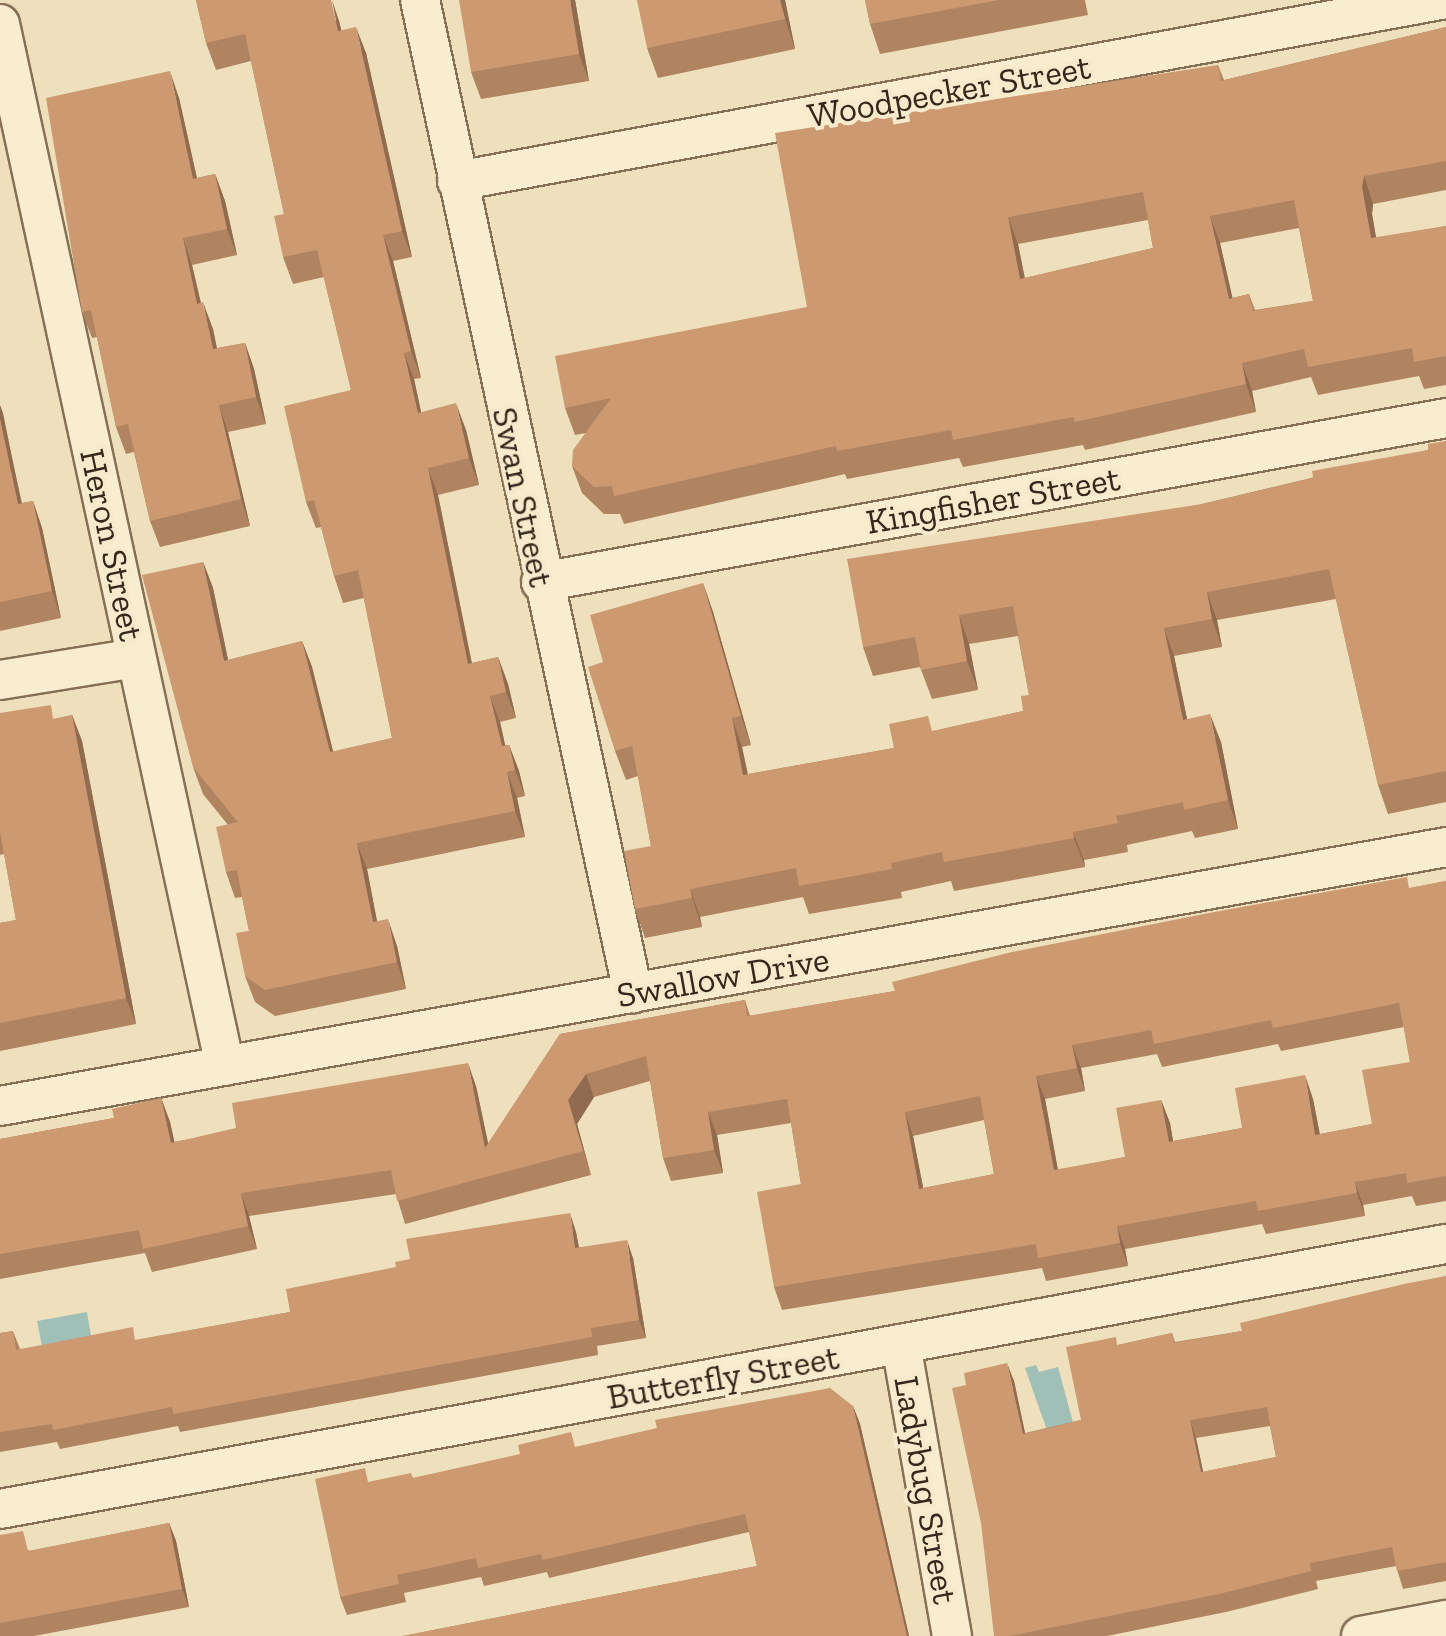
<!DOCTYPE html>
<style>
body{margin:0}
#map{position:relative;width:1446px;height:1636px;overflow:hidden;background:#eee0bc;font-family:"Zilla Slab",serif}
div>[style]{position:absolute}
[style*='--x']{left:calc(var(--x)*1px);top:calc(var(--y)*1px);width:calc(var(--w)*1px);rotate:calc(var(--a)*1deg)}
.water>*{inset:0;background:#a0bfb6}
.roads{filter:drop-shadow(2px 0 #857055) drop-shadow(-2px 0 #857055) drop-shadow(0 2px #857055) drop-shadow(0 -2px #857055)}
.minor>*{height:38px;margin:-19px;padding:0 19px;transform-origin:19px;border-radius:19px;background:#f9edcf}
.wall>*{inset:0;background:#b08461}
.shaded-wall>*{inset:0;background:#906b4f}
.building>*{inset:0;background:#cd9971}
span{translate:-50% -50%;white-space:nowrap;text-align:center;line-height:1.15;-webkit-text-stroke:8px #f5eacb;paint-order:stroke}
.street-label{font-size:35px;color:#34271b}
</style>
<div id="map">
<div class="water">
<div style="clip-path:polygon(87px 1312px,92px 1342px,43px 1351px,37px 1321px)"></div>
<div style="clip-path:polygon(1036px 1365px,1039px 1372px,1058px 1367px,1074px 1426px,1048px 1433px,1025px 1368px)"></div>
</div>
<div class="roads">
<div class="minor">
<div style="--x:420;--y:0;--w:1016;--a:77.89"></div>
<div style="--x:0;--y:24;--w:1066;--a:77.82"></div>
<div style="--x:457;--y:181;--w:1000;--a:-10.43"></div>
<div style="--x:541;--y:582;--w:920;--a:-10.27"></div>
<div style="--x:0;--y:680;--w:138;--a:-9.2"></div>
<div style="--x:0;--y:1106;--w:1469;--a:-10.15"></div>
<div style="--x:901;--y:1344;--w:296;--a:80.1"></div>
<div style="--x:0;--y:1509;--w:1470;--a:-10.39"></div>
<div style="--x:1361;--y:1636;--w:86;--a:-10.7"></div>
</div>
</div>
<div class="wall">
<div style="clip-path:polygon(196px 0,339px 21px,341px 30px,366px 53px,412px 257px,393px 261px,421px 378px,414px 379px,421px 412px,466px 430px,479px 485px,438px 495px,472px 663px,498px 657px,508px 684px,516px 718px,500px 722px,505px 745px,509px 745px,519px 771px,525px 796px,517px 798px,525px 837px,367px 869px,377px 921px,397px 946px,406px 989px,275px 1016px,255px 1002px,245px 976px,249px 931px,242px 897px,235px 898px,226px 872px,228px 825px,203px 794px,193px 767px,203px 562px,213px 588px,228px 660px,302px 641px,312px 667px,333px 752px,392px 738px,364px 598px,343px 603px,334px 576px,321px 527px,316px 528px,306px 502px,351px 390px,324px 277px,293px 284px,283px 257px,284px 214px,251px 61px,216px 70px,206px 43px)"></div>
<div style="clip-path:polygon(575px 0,589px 81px,481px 99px,471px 72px)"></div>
<div style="clip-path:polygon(785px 0,795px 49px,658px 78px,647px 48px)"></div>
<div style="clip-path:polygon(865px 0,1085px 0,1088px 15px,880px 54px,870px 24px)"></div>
<div style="clip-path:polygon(evenodd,1446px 27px,1446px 190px,1373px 204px,1372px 214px,1376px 238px,1446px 226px,1446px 385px,1424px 389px,1419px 376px,1318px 395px,1311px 377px,1252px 391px,1256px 412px,1085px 450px,1083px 445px,963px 467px,959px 458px,847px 479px,845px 474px,624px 524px,620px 514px,604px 514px,582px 493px,572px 466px,586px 433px,575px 435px,565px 408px,807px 307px,1218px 65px,1224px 80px,1446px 27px,1148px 220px,1153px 248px,1025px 278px,1018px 244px,1148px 220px,1446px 27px,1299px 228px,1313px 301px,1255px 310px,1249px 294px,1232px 298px,1220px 243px,1299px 228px)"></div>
<div style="clip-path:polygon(179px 98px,197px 178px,215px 174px,225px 201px,237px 255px,192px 265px,201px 303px,213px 329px,217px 348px,245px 343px,254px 369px,266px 424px,228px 432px,250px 526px,160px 547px,150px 521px,134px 452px,126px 454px,116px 427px,97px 337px,92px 338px,82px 312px)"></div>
<div style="clip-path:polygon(0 405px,22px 503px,33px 501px,42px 528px,61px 618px,0 631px)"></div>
<div style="clip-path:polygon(1446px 441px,1446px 802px,1388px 814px,1378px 785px,1336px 599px,1217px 620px,1222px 647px,1174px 656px,1187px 719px,1221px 742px,1238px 829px,1195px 838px,1192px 831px,1127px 845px,1128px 852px,1084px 860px,1085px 867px,954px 891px,951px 881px,901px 892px,902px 898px,809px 914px,803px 897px,700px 917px,702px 927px,645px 938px,635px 909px,651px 846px,638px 776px,626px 780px,615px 751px,603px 662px,703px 583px,713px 612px,751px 745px,742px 747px,748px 774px,894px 748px,934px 731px,1023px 711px,1029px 695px,1018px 636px,969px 644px,978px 690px,932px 699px,920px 667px,873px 676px,863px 647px,1202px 504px,1428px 450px)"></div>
<div style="clip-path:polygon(0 713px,56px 719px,72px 715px,82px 741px,136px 1024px,0 1051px,0 923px,16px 920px,4px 854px,0 855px)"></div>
<div style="clip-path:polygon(evenodd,1446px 881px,1446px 1201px,1416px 1206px,1412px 1196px,1363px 1205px,1365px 1216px,1266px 1234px,1262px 1224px,1125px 1249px,1128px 1266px,1046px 1281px,1042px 1268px,782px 1310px,774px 1287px,801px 1184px,791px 1123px,717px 1135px,723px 1173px,671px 1181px,663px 1158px,650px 1081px,594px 1097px,577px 1124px,591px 1175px,405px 1224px,396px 1194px,249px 1216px,257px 1249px,152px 1272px,145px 1253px,0 1279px,0 1139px,114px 1118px,161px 1098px,170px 1122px,174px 1142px,476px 1086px,488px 1144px,560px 1034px,745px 1000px,750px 1016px,895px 991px,1446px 881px,1404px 1027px,1410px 1062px,1372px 1124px,1320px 1134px,1313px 1099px,1242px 1128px,1173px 1141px,1170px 1123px,1161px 1100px,1125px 1157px,1058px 1170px,1045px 1099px,1085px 1091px,1081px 1068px,1157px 1054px,1162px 1067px,1278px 1044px,1281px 1051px,1404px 1027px,1446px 881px,984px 1120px,994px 1174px,923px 1188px,913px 1136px,984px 1120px)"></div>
<div style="clip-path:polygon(576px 1232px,579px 1247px,633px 1258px,646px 1338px,597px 1346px,598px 1355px,180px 1432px,178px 1426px,60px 1449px,57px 1442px,0 1452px,0 1333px,13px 1331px,20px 1349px,137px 1340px,290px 1312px)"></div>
<div style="clip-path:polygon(evenodd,1446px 1276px,1446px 1581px,1403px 1589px,1396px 1566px,1316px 1581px,1318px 1589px,1226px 1612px,1107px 1636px,994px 1636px,1014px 1381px,1025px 1433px,1081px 1420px,1118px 1345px,1172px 1333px,1175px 1342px,1242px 1331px,1446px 1276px,1270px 1426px,1276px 1457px,1203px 1472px,1196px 1438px,1270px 1426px)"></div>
<div style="clip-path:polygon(853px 1406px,860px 1424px,909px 1636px,403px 1636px,757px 1566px,749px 1532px,549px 1578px,547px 1572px,484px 1586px,481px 1577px,404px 1593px,406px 1602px,347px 1615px,340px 1597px,370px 1482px,413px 1478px,577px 1447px)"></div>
<div style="clip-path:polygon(169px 1523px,176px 1541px,189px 1607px,34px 1636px,0 1636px,0 1535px,30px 1551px)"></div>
</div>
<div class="shaded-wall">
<div style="clip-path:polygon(332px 0,339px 21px,348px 57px,338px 31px)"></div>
<div style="clip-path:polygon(570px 0,575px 0,589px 81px,579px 54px)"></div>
<div style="clip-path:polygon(780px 0,785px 0,795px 49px,785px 19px)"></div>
<div style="clip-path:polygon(356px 27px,366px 53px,412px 257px,402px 231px)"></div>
<div style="clip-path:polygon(170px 71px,179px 98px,203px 206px,193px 179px)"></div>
<div style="clip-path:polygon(215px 174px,225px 201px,237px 255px,227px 229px)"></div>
<div style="clip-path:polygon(1364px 176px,1373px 204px,1372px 214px,1381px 266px,1371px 238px,1362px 187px)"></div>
<div style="clip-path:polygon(1210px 216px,1220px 243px,1239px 326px,1229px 299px)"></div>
<div style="clip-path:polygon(1008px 217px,1018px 244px,1030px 307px,1020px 279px)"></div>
<div style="clip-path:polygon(383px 235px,393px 261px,421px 378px,411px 351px)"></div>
<div style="clip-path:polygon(183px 238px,192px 265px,207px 330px,197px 304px)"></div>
<div style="clip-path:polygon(203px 302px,213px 329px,222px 376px,213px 349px)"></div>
<div style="clip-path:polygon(245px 343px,254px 369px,266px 424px,256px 397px)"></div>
<div style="clip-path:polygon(404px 353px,414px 379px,427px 440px,418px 413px)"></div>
<div style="clip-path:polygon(1242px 363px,1252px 391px,1256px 412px,1246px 384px)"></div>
<div style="clip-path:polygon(456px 403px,466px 430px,479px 485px,469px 458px)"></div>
<div style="clip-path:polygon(0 405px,3px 413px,27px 531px,18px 504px,0 419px)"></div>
<div style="clip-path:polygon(219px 405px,228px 432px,250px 526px,241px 499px)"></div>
<div style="clip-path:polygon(428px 468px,438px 495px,477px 691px,468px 664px)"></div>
<div style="clip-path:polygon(33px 501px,42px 528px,61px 618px,52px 591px)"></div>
<div style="clip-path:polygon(203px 562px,213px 588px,234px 688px,224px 661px)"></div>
<div style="clip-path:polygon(703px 583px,713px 612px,751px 745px,741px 716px)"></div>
<div style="clip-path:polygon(1207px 592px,1217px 620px,1222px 647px,1212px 619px)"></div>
<div style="clip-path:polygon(959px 615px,969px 644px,978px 690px,967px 661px)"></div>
<div style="clip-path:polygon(1164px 628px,1174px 656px,1193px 748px,1183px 720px)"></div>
<div style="clip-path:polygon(302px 641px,312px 667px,340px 779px,330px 752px)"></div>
<div style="clip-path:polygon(498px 657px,508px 684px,516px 718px,506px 692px)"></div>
<div style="clip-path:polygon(490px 696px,500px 722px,511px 772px,502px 746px)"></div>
<div style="clip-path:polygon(1210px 714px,1221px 742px,1238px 829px,1228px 800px)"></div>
<div style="clip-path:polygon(72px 715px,82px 741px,136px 1024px,126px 998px)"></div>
<div style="clip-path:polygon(732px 718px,742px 747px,753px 803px,743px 775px)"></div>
<div style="clip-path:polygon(509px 745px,519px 771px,525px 796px,515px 770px)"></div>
<div style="clip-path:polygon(507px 772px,517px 798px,525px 837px,515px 811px)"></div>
<div style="clip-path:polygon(1073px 832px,1084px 860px,1085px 867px,1074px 838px)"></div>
<div style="clip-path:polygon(357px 843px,367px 869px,382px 948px,373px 922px)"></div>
<div style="clip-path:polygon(690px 889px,700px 917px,702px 927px,692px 898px)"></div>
<div style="clip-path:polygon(388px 919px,397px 946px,406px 989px,397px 962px)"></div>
<div style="clip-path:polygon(1072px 1045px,1081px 1068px,1085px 1091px,1077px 1068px)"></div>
<div style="clip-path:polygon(468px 1063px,476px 1086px,494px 1171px,485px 1148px)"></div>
<div style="clip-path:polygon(586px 1074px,594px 1097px,577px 1124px,591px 1175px,568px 1100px)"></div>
<div style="clip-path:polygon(1305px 1075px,1313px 1099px,1324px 1158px,1315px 1135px)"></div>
<div style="clip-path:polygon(1036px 1076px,1045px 1099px,1062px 1193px,1054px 1170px)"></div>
<div style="clip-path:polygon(161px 1098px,170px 1122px,180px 1166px,171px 1143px)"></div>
<div style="clip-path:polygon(1161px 1100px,1170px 1123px,1177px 1165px,1169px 1142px)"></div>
<div style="clip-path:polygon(708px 1112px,717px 1135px,723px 1173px,714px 1150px)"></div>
<div style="clip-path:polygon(905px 1112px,913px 1136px,928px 1212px,919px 1189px)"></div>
<div style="clip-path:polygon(1355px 1182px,1363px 1205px,1365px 1216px,1357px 1193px)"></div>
<div style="clip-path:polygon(241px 1193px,249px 1216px,257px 1249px,248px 1226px)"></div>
<div style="clip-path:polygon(570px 1213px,576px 1232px,582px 1266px,575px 1248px)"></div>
<div style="clip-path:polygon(1117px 1226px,1125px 1249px,1128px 1266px,1120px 1243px)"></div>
<div style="clip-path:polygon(627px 1240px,633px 1258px,646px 1338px,639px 1320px)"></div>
<div style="clip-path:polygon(1007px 1363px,1014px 1381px,1029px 1452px,1023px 1434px)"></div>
<div style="clip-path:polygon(853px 1406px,860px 1424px,909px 1636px,907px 1636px)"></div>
<div style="clip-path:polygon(1190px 1420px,1196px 1438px,1207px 1490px,1201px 1472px)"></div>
<div style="clip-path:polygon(169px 1523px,176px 1541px,189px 1607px,182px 1589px)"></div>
</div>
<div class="building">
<div style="clip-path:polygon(196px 0,331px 0,338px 31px,356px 27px,402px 231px,383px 235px,411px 351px,404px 353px,418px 413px,456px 403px,469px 458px,428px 468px,468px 664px,498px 657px,506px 692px,490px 696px,502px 746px,509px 745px,515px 770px,507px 772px,515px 811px,357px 843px,373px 922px,388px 919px,397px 962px,265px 990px,245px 976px,236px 933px,249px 931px,237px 870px,226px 872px,216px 827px,238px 822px,193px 767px,142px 575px,203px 562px,224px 661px,302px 641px,330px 752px,392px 738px,358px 570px,334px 576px,314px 500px,306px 502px,284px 406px,351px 390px,317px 250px,283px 257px,274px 216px,284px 214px,245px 34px,206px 43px)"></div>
<div style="clip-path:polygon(459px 0,570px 0,579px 54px,471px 72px)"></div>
<div style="clip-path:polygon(637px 0,780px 0,785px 19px,647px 48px)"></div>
<div style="clip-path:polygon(865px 0,999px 0,870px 24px)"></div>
<div style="clip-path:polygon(evenodd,1446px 27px,1446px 161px,1364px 176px,1362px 187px,1371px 238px,1446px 226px,1446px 356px,1414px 362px,1412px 348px,1308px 367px,1304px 349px,1242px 363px,1246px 384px,1075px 422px,1073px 417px,953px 440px,951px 430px,837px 451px,836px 446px,614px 496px,612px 486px,594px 487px,572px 466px,573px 450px,611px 398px,565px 408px,555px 356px,807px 307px,775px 133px,1218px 65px,1221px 81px,1446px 27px,1143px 192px,1153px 248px,1020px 279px,1008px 217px,1143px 192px,1446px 27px,1294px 200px,1313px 301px,1253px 311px,1249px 294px,1229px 299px,1210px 216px,1294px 200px)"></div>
<div style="clip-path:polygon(170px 71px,193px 179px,215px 174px,227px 229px,183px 238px,197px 304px,203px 302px,213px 349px,245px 343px,256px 397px,219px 405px,241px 499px,150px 521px,128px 424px,116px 427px,91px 310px,82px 312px,46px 98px)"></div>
<div style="clip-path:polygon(0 419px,18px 504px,33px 501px,52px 591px,0 602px)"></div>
<div style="clip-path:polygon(1446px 441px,1446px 771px,1378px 785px,1329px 569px,1207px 592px,1212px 619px,1164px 628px,1183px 720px,1210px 714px,1228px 800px,1184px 810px,1183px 802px,1116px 816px,1118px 823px,1073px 832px,1074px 838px,944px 862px,942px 852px,891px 863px,892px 869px,799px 886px,796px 868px,690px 889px,692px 898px,635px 909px,624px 851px,651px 846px,632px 746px,615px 751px,588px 667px,603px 662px,590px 615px,703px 583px,741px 716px,732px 718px,743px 775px,894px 748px,889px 724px,928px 716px,932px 731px,1023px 711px,1021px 696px,1029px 695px,1013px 606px,959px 615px,967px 661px,921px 670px,915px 637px,863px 647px,847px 559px,1202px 504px,1313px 478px,1312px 471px,1428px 450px,1428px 444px)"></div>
<div style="clip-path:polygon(51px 705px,53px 719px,72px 715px,126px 998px,0 1023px,0 923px,16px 920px,0 832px,0 713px)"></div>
<div style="clip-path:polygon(evenodd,1407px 877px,1409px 888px,1446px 881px,1446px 1176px,1407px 1183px,1406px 1173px,1355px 1182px,1357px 1193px,1258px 1211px,1256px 1201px,1117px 1226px,1120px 1243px,1038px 1258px,1036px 1244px,774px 1287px,757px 1192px,801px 1184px,787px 1099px,708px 1112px,714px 1150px,663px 1158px,646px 1056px,586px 1074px,568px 1100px,583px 1151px,397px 1201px,391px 1170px,241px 1193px,248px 1226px,143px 1249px,139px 1230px,0 1254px,0 1139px,114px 1118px,112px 1109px,161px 1098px,171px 1143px,236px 1128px,232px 1103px,468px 1063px,485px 1148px,560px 1034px,745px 1000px,747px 1016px,895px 991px,892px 982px,1012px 952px,1209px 913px,1407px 877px,1399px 1003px,1410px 1062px,1362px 1070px,1372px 1124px,1315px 1135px,1305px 1075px,1235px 1088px,1242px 1128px,1169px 1142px,1161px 1100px,1116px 1108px,1125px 1157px,1054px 1170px,1036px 1076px,1077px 1068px,1072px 1045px,1151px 1030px,1154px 1044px,1271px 1020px,1273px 1028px,1399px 1003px,1407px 877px,980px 1096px,994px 1174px,919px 1189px,905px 1112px,980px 1096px)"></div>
<div style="clip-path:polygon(570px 1213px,575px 1248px,627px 1240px,639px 1320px,591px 1328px,592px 1337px,173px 1414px,172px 1407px,53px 1430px,52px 1424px,0 1432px,0 1333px,13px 1331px,16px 1350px,133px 1327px,135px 1340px,290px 1312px,286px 1289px,396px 1267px,395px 1262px,410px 1259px,406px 1239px)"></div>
<div style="clip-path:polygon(evenodd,1446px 1276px,1446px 1562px,1397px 1571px,1392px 1547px,1310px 1563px,1311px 1571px,1219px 1594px,1009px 1636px,994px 1636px,981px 1523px,952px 1388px,966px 1385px,964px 1373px,1007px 1363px,1023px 1434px,1081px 1420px,1066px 1347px,1116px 1337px,1117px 1345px,1172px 1333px,1174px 1343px,1242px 1331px,1240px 1323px,1404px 1284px,1446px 1276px,1267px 1407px,1276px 1457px,1201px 1472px,1190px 1420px,1267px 1407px)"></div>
<div style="clip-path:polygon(830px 1388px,853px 1406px,907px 1636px,403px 1636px,757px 1566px,745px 1514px,542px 1560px,541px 1554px,478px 1568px,476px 1558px,397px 1575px,399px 1584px,340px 1597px,315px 1479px,365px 1468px,368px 1482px,411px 1473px,413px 1478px,520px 1454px,518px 1445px,571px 1432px,575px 1447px,657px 1428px,655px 1420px)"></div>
<div style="clip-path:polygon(169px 1523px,182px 1589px,0 1623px,0 1535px,23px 1531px,28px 1551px)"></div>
</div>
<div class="street-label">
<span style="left:949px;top:91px;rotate:-10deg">Woodpecker Street</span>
<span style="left:523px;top:497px;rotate:78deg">Swan Street</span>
<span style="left:993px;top:500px;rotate:-10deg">Kingfisher Street</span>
<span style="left:112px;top:545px;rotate:78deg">Heron Street</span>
<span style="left:723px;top:977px;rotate:-10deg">Swallow Drive</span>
<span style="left:723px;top:1377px;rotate:-10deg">Butterfly Street</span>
<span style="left:926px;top:1490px;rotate:80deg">Ladybug Street</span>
</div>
</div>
